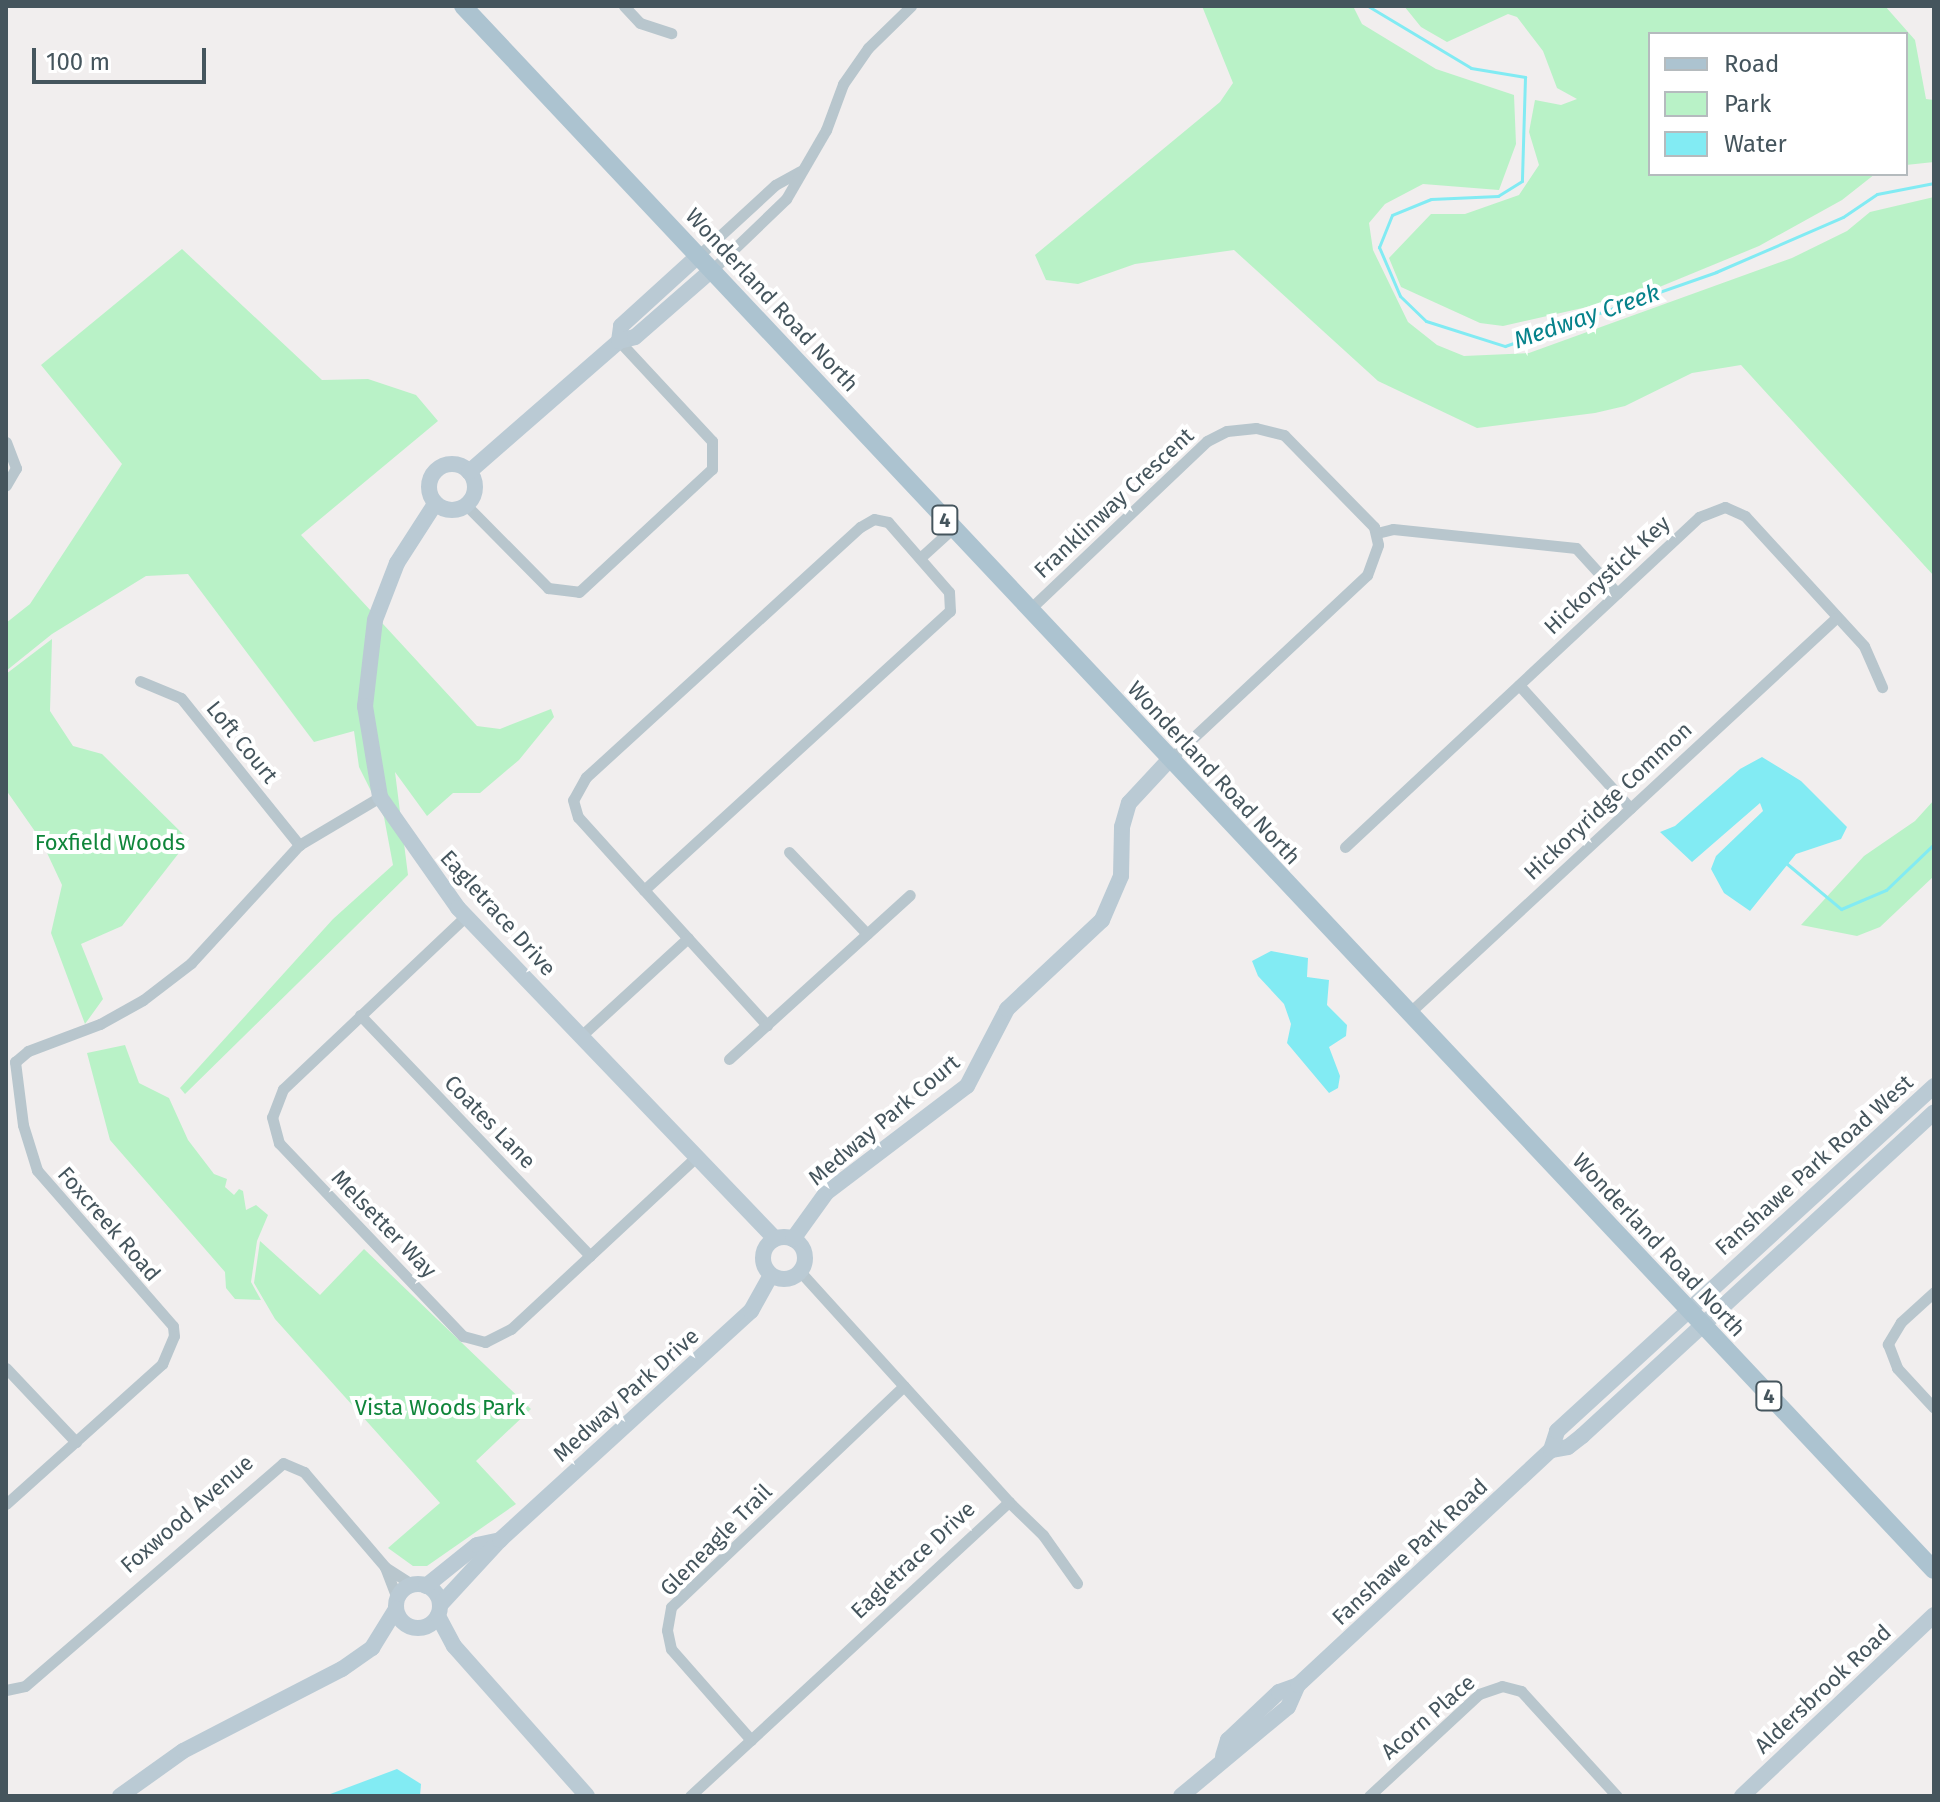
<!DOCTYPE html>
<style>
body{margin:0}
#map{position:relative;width:1940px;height:1802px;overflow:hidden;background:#f1eeee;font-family:"Fira Sans",sans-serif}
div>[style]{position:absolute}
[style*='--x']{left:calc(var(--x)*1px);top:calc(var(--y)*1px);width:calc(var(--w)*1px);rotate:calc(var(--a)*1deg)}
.green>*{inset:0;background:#b9f2c7}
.water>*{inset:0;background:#82ebf3}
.stream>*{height:3px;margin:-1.5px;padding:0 1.5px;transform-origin:1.5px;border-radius:1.5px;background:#82ebf3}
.street>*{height:11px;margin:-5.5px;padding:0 5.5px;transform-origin:5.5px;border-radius:5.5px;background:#b8c6cd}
.secondary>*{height:16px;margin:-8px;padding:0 8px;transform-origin:8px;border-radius:8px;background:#bacad4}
.secondary>.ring{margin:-8px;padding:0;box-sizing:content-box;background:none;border:16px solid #bacad4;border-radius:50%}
.primary>*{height:18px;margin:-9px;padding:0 9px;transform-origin:9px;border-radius:9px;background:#acc3d0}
span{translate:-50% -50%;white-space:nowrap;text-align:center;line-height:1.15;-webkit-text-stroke:8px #fff;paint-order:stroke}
.shield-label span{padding:2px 6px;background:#fff;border:2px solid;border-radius:6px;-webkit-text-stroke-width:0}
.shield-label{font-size:20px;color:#45555d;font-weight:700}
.street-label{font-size:22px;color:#45555d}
.park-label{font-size:22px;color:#0f853a}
.water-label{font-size:24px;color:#05828b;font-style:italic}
.frame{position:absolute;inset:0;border:8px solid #45555d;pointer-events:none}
.legend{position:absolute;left:1648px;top:32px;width:260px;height:144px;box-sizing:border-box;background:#fff;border:2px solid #b5bbbe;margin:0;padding:10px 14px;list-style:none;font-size:24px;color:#45555d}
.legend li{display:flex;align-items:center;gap:16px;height:40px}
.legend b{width:40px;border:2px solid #b5bbbe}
.scale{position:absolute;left:32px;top:48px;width:174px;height:36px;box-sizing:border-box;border:4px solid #45555d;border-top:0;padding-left:10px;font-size:24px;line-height:28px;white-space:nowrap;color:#45555d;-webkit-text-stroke:6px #fff;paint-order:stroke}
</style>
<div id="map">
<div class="green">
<div style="clip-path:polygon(1202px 6px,1353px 6px,1362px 24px,1436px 69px,1514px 95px,1516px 144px,1499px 190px,1423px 184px,1385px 204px,1369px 223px,1373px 250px,1408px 322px,1437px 345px,1464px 356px,1529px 353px,1792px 258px,1847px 231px,1870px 212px,1934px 197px,1934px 576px,1741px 365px,1692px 373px,1625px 406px,1595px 413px,1477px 428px,1378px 381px,1234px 250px,1135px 264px,1078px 284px,1046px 280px,1035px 255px,1220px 102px,1233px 83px)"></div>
<div style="clip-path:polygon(1404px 6px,1885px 6px,1915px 40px,1926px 99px,1934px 100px,1934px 162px,1906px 165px,1906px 34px,1650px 34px,1650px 174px,1875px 174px,1842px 200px,1759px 246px,1640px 295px,1503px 326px,1480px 323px,1401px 287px,1389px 258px,1431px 214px,1465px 214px,1519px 195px,1539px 165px,1529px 132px,1535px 100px,1561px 105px,1577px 99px,1557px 88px,1543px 51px,1517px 17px,1508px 14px,1447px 42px,1421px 27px)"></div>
<div style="clip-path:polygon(182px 249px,322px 380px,368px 379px,416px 395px,438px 421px,301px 535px,477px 726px,500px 729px,551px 709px,554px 717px,519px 760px,480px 793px,453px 793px,427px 816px,395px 772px,408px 875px,185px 1094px,180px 1088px,333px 919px,393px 865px,384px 817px,359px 767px,354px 731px,314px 742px,188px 574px,146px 576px,52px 634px,6px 671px,6px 623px,30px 604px,122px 464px,41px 365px)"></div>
<div style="clip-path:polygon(52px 639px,50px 711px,73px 746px,102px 754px,189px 840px,122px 926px,81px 944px,103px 999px,85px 1024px,51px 933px,62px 885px,41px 840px,6px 790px,6px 674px)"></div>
<div style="clip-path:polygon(1934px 800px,1934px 876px,1880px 927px,1857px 936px,1801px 925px,1864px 856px,1915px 821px)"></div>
<div style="clip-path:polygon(125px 1045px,139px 1083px,169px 1098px,188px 1140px,214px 1174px,227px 1179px,225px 1187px,234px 1195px,239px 1189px,243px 1191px,246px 1210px,256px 1205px,268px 1215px,257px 1241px,251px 1282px,261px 1300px,235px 1299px,226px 1288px,225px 1272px,110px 1140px,87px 1053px)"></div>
<div style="clip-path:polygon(260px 1241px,320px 1295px,364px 1249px,531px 1409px,476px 1461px,516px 1504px,427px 1566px,413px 1566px,388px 1548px,440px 1503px,275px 1319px,254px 1283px)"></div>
</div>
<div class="water">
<div style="clip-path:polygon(1762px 757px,1801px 781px,1847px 827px,1841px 839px,1796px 854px,1750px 911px,1724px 893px,1711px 869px,1716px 856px,1763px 811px,1760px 803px,1692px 862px,1660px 832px,1675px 826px,1740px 769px)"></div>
<div style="clip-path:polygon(1271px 951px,1308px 958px,1307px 977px,1329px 980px,1327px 1005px,1347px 1025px,1346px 1036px,1329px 1047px,1340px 1076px,1338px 1088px,1329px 1093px,1287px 1043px,1291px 1024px,1284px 1004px,1258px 976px,1252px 961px)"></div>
<div style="clip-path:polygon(397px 1769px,421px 1784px,420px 1796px,325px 1796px)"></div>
</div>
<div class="stream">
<div style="--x:1368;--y:6;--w:120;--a:31"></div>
<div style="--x:1471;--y:68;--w:55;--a:9.5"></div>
<div style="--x:1525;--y:77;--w:104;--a:91.7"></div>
<div style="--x:1522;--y:181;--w:28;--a:148"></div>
<div style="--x:1498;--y:196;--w:67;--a:177.4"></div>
<div style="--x:1431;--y:199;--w:42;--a:157.7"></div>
<div style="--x:1392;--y:215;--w:35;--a:112"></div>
<div style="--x:1379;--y:247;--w:53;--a:66.8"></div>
<div style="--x:1400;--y:296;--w:36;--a:44"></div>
<div style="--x:1426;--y:321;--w:83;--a:17.6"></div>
<div style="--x:1505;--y:346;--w:224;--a:-19.3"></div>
<div style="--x:1716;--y:272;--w:138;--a:-23.4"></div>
<div style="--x:1843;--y:217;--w:41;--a:-34.1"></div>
<div style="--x:1877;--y:194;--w:58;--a:-10.9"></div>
<div style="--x:1786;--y:863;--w:72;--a:39.9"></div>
<div style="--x:1841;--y:909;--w:49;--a:-22.9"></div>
<div style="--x:1886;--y:890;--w:66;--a:-43.8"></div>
</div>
<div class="street">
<div style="--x:624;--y:6;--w:23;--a:47"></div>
<div style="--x:640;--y:23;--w:33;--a:18"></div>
<div style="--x:699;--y:255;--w:103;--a:-42.6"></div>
<div style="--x:775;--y:185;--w:29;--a:-29"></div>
<div style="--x:713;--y:269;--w:101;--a:-43.8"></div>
<div style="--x:786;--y:199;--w:80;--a:-59.9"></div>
<div style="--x:826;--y:130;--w:49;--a:-69.7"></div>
<div style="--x:843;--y:84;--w:44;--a:-55.2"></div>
<div style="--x:868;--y:48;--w:60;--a:-44.3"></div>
<div style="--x:6;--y:442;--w:28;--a:69"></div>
<div style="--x:16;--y:468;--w:20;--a:120"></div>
<div style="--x:466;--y:505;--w:117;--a:45.3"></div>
<div style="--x:548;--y:588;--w:31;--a:7"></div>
<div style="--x:579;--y:592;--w:181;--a:-42.8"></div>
<div style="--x:712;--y:469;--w:28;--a:-90"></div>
<div style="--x:712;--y:441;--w:137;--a:-132.9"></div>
<div style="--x:1377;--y:533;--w:16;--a:-14"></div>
<div style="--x:1393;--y:529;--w:184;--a:5.9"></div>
<div style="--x:1576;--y:548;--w:61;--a:47.7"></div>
<div style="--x:920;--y:558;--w:45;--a:-42.3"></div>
<div style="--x:1030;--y:609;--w:244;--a:-43.5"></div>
<div style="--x:1207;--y:441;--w:22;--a:-27"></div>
<div style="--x:1227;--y:431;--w:29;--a:-6"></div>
<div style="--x:1256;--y:428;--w:29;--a:14"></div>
<div style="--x:1284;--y:435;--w:129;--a:45.6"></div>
<div style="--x:1374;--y:527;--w:18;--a:77"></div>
<div style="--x:1378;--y:545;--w:32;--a:110"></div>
<div style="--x:1367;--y:575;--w:272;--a:136.9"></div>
<div style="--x:140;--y:681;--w:44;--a:22.5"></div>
<div style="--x:181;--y:698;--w:189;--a:51.2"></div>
<div style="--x:1519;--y:685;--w:166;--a:47.9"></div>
<div style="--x:1345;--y:847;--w:484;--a:-43"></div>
<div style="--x:1699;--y:517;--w:28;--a:-21"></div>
<div style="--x:1725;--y:507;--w:22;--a:24"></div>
<div style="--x:1745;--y:516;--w:176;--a:47.5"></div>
<div style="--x:1864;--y:646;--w:45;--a:66.3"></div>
<div style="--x:789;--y:852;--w:113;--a:46.4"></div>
<div style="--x:644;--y:890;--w:414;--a:-42.4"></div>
<div style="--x:950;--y:611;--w:19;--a:-93"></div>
<div style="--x:949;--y:592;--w:93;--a:-131.1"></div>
<div style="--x:888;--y:522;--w:14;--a:-168"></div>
<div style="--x:874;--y:519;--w:16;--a:150"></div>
<div style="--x:860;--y:527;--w:371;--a:137.6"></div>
<div style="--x:586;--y:777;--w:26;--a:119"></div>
<div style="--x:573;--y:800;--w:18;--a:74"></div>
<div style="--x:578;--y:817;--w:98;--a:47.9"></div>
<div style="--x:644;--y:890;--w:183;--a:47.7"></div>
<div style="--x:466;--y:916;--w:252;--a:136.6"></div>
<div style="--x:283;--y:1089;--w:30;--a:111"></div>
<div style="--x:272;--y:1117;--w:27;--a:75"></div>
<div style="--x:279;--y:1143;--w:267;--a:46.4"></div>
<div style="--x:463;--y:1336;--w:23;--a:15"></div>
<div style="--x:485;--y:1342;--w:29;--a:-27"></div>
<div style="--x:511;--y:1329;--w:253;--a:-42.9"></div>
<div style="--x:1408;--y:1014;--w:583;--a:-42.78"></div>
<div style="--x:360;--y:1015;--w:333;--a:46.3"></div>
<div style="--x:581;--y:1036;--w:145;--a:-42.5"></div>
<div style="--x:729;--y:1059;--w:244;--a:-42.2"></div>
<div style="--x:1934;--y:1292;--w:45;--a:137.7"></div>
<div style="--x:1901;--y:1322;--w:26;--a:121"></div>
<div style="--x:1888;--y:1344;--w:26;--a:69"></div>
<div style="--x:1897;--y:1368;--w:54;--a:47.2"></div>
<div style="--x:6;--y:1368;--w:102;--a:46.6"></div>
<div style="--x:1009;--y:1502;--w:47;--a:44.1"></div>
<div style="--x:1043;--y:1535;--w:59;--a:54.7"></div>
<div style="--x:6;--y:1504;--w:210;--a:-41.9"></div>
<div style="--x:162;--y:1364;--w:30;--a:-67"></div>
<div style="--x:174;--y:1336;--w:10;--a:-96"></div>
<div style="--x:173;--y:1326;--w:207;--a:-131.1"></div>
<div style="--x:37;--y:1170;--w:47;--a:-107.3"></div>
<div style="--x:23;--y:1125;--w:64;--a:-97.2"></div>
<div style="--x:15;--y:1062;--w:17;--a:-40"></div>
<div style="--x:28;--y:1051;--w:77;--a:-20.6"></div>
<div style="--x:100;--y:1024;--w:49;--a:-29.2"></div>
<div style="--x:143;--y:1000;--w:61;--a:-37.6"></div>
<div style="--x:191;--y:963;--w:160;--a:-47.5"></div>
<div style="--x:299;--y:845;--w:94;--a:-30.7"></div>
<div style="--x:385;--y:1567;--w:34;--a:69"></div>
<div style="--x:6;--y:1690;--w:19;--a:-12"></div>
<div style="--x:25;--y:1686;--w:341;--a:-40.8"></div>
<div style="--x:283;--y:1463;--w:23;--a:23"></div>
<div style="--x:304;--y:1472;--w:125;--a:49.5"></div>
<div style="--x:385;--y:1567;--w:33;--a:33"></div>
<div style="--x:751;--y:1740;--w:121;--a:-131.3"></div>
<div style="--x:671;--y:1649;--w:19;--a:-102"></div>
<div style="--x:667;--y:1630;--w:23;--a:-80"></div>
<div style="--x:671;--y:1607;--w:321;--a:-43.5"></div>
<div style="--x:690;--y:1796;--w:434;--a:-42.7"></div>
<div style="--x:1009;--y:1502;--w:309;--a:-132.2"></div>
<div style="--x:1369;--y:1796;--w:150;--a:-42.8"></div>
<div style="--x:1479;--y:1694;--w:24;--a:-19"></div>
<div style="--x:1502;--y:1686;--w:20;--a:15"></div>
<div style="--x:1521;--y:1691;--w:142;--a:47.6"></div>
</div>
<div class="secondary">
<div style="--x:619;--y:341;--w:15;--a:-82"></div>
<div style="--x:621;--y:326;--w:105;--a:-42.3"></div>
<div class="ring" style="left:429px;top:464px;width:30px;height:30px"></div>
<div style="--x:469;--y:472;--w:199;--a:-41.1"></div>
<div style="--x:619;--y:341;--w:16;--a:-14"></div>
<div style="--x:635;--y:337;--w:103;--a:-41.1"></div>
<div style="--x:435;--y:504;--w:70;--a:122.8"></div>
<div style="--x:397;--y:563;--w:61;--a:111.1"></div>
<div style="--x:375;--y:620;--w:87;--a:96.6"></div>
<div style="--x:365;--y:706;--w:92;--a:80.6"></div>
<div style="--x:380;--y:797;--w:136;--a:54.9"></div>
<div style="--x:458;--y:908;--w:458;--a:46.2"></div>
<div class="ring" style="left:763px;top:1237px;width:26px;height:26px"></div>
<div style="--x:793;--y:1239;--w:57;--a:-54.3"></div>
<div style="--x:826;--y:1193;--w:177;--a:-37.2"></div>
<div style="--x:967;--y:1086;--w:87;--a:-62.5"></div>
<div style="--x:1007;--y:1009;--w:130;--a:-43.1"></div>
<div style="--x:1102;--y:920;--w:48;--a:-66.6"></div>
<div style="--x:1121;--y:876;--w:49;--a:-88.8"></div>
<div style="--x:1122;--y:827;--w:25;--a:-74"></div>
<div style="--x:1129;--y:803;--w:57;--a:-47.1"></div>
<div style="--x:1551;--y:1450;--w:17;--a:-10"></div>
<div style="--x:1568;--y:1447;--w:18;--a:-38"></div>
<div style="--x:1582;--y:1436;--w:478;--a:-42.6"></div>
<div class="ring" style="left:396px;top:1584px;width:28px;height:28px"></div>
<div style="--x:426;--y:1586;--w:65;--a:-38.8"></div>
<div style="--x:477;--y:1545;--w:24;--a:-12"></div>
<div style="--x:440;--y:1605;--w:88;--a:-47.3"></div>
<div style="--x:500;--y:1540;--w:340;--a:-42.4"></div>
<div style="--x:751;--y:1311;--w:41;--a:-60.9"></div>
<div style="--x:438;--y:1616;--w:34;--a:62"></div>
<div style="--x:454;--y:1646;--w:200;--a:48.4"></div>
<div style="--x:1223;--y:1756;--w:17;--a:-73"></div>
<div style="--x:1228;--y:1740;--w:70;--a:-43.3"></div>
<div style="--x:1279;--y:1692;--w:20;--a:-20"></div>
<div style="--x:120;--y:1796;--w:77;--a:-35.5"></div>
<div style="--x:183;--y:1751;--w:179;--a:-27.3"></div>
<div style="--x:342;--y:1669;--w:37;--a:-35"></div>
<div style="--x:372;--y:1648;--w:46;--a:-58.4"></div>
<div style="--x:1181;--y:1796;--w:139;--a:-39.8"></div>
<div style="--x:1288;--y:1707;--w:24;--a:-66"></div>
<div style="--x:1298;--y:1685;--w:345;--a:-42.9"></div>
<div style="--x:1551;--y:1450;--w:20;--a:-72"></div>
<div style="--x:1557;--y:1431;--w:511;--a:-42.46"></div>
<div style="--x:1742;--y:1796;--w:264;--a:-43.3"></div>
</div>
<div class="primary">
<div style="--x:463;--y:6;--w:2147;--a:46.76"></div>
</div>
<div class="shield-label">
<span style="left:945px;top:520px">4</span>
<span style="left:1769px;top:1396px">4</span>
</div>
<div class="street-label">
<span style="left:772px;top:300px;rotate:47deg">Wonderland Road North</span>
<span style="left:1114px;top:503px;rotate:-43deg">Franklinway Crescent</span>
<span style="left:1607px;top:575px;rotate:-43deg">Hickorystick Key</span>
<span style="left:242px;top:742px;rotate:51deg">Loft Court</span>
<span style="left:1214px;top:773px;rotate:47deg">Wonderland Road North</span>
<span style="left:1608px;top:801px;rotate:-43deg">Hickoryridge Common</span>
<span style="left:498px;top:913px;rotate:48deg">Eagletrace Drive</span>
<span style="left:884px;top:1120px;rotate:-40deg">Medway Park Court</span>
<span style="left:490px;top:1122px;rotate:46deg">Coates Lane</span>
<span style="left:1814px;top:1165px;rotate:-42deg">Fanshawe Park Road West</span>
<span style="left:109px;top:1224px;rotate:49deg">Foxcreek Road</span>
<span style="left:384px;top:1224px;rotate:46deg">Melsetter Way</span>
<span style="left:1659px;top:1245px;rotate:47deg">Wonderland Road North</span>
<span style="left:626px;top:1395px;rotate:-42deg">Medway Park Drive</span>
<span style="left:187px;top:1514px;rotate:-41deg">Foxwood Avenue</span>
<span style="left:716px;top:1540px;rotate:-45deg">Gleneagle Trail</span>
<span style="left:1410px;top:1552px;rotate:-43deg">Fanshawe Park Road</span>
<span style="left:913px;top:1560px;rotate:-43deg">Eagletrace Drive</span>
<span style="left:1823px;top:1689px;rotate:-43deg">Aldersbrook Road</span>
<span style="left:1428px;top:1717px;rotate:-41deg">Acorn Place</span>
</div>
<div class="park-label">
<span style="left:110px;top:843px">Foxfield Woods</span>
<span style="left:440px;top:1408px">Vista Woods Park</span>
</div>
<div class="water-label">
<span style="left:1587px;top:317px;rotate:-19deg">Medway Creek</span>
</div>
<div class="frame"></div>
<ul class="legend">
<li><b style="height:10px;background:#acc3d0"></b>Road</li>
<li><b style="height:22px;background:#b9f2c7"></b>Park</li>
<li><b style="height:22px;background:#82ebf3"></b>Water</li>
</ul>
<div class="scale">100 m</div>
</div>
